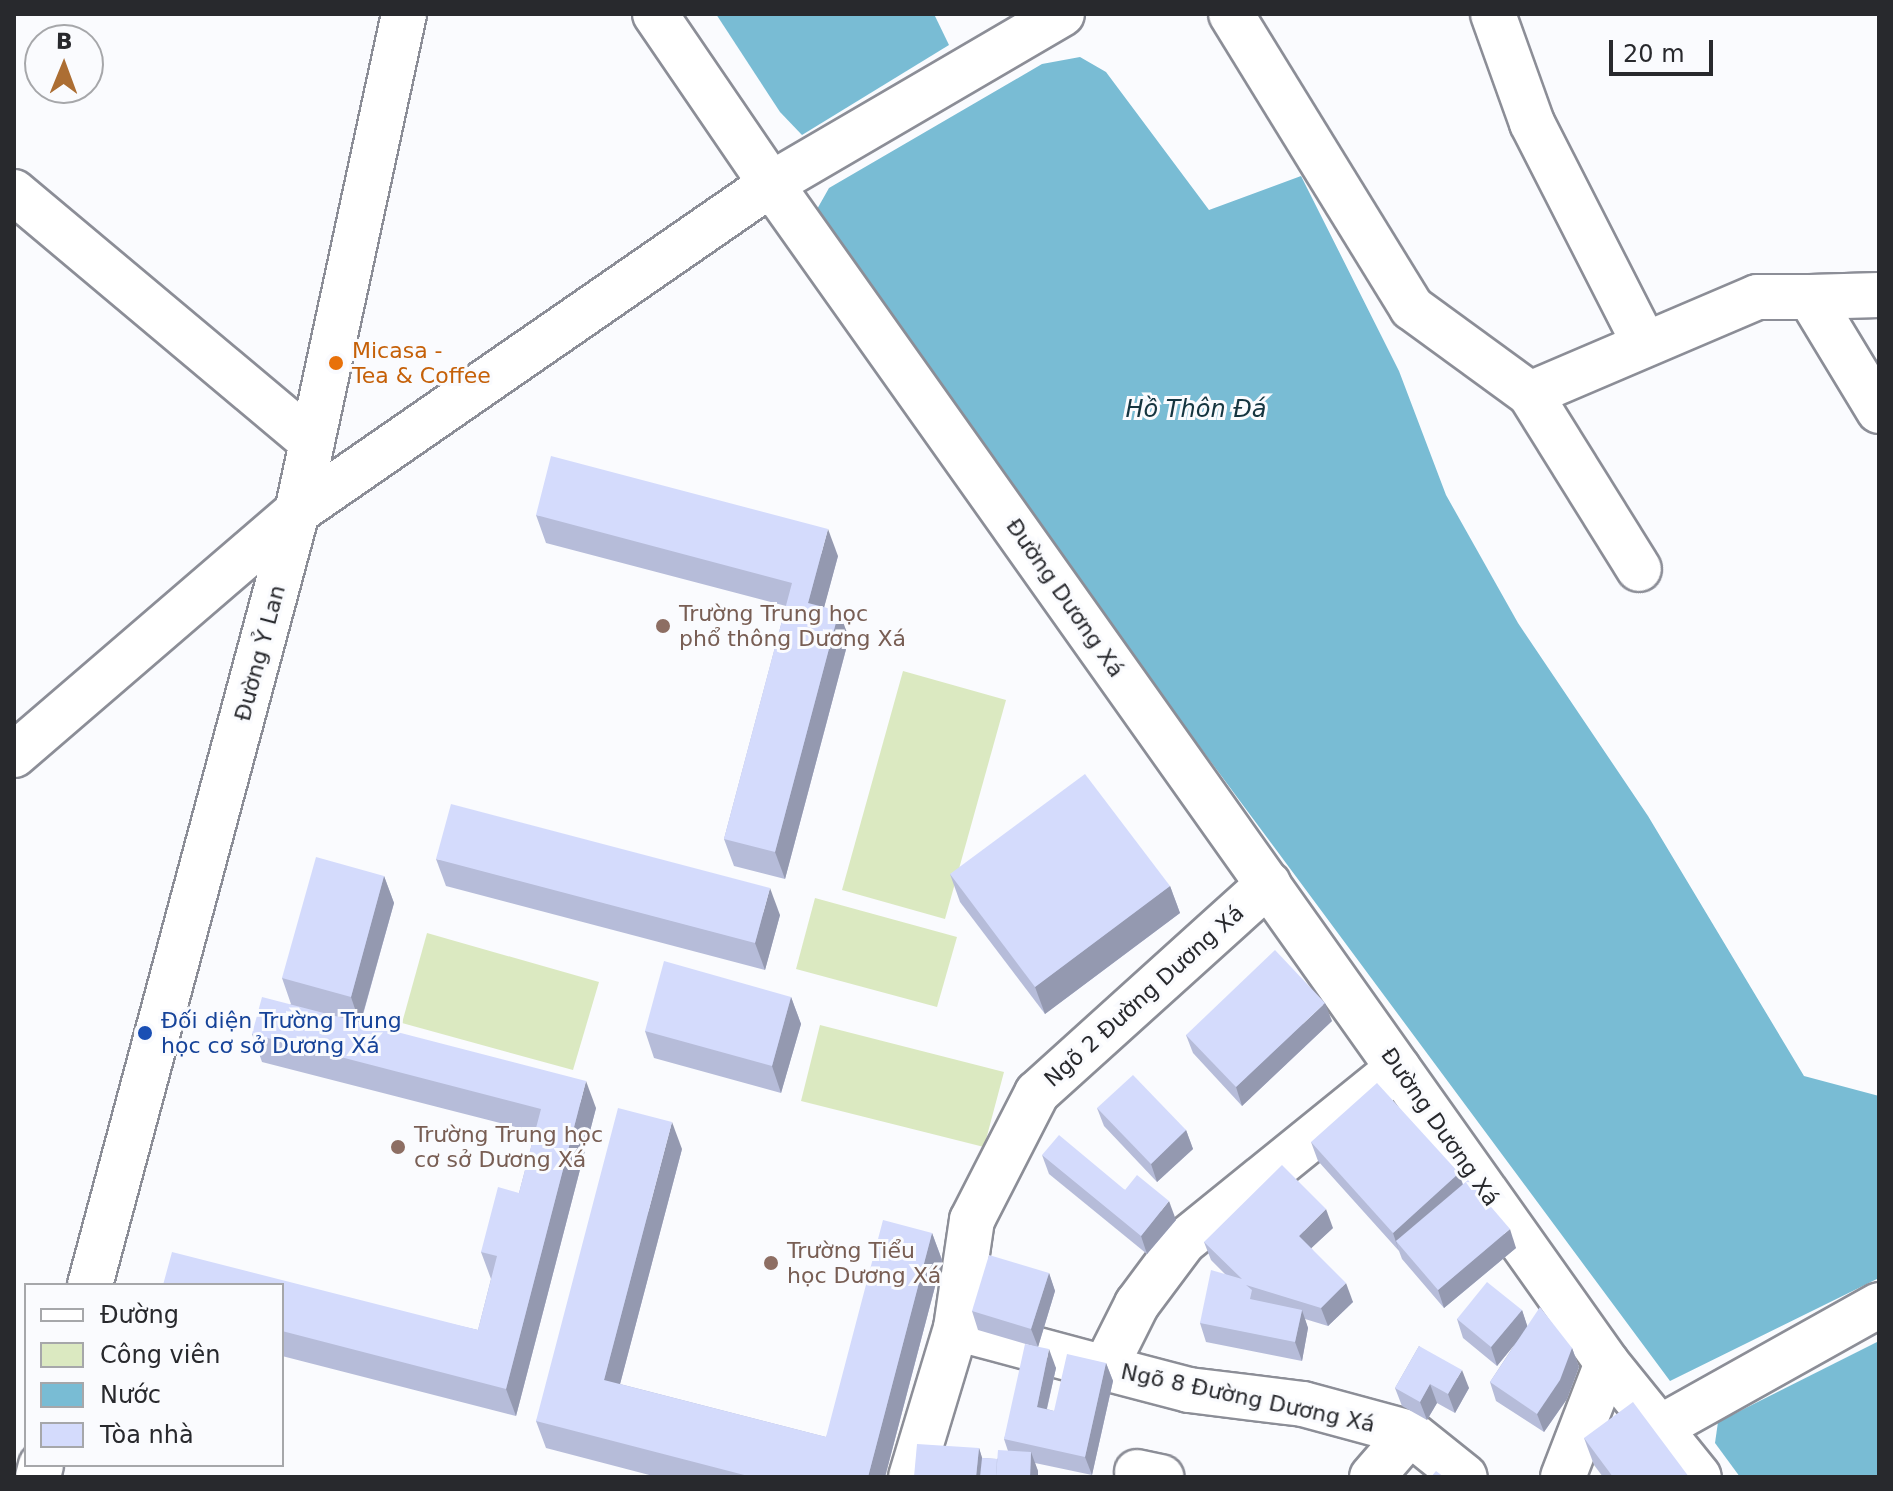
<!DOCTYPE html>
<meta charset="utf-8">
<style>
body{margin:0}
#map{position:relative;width:1893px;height:1491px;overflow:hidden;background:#fafbfe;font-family:"DejaVu Sans",sans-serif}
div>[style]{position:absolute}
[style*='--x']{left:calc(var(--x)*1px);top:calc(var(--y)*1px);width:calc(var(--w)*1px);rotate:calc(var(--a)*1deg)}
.green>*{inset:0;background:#dbe9c1}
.water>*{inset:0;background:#79bcd4}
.roads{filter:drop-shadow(2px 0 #8c8e97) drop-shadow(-2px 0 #8c8e97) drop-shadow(0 2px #8c8e97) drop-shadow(0 -2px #8c8e97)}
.minor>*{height:44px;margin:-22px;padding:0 22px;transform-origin:22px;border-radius:22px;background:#fff}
.major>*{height:44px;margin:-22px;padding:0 22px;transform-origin:22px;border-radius:22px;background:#fff}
.wall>*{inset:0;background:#b6bcd9}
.shaded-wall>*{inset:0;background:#9499b0}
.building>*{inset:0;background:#d4dbfc}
.dots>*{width:22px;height:22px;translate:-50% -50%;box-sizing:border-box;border:4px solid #fafbfe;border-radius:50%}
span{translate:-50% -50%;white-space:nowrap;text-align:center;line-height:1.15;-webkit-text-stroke:6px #fafbfe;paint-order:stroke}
.food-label{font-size:22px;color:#c56008}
.left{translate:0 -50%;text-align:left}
.street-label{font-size:22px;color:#28292d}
.education-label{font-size:22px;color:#785e54}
.transit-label{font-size:22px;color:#164399}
.water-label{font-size:24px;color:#153540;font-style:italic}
.frame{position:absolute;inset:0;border:16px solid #28292d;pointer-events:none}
.legend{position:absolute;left:24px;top:1283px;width:260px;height:184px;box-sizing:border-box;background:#fafbfe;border:2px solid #a6a7aa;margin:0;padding:10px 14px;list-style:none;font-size:24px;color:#28292d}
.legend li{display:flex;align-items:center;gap:16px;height:40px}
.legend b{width:40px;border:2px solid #a6a7aa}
.north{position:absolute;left:24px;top:24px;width:80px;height:80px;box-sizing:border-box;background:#fafbfe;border:2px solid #a6a7aa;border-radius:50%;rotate:1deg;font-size:22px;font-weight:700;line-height:32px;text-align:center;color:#28292d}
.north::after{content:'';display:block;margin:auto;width:28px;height:36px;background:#ac6e33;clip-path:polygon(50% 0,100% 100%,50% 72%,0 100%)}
.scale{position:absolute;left:1609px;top:40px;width:104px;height:36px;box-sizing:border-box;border:4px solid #28292d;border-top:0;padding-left:10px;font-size:24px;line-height:28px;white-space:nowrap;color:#28292d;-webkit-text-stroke:6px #fafbfe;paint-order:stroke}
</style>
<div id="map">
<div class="green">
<div style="clip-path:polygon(903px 671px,1006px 700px,945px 919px,842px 890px)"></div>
<div style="clip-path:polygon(815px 898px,957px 937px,937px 1007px,796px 969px)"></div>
<div style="clip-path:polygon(427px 933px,599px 982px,573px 1070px,402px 1023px)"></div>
<div style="clip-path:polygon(820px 1025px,1004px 1072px,984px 1147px,801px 1101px)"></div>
</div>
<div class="water">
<div style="clip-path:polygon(716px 14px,934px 14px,949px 45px,802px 135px,780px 112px)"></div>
<div style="clip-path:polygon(1080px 57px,1106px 72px,1209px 210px,1301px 176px,1399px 371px,1446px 495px,1518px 623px,1648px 816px,1804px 1076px,1879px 1096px,1879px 1278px,1670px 1381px,818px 232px,816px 211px,829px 188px,1042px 64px)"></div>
<div style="clip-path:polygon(1879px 1341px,1879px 1477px,1740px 1477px,1715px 1443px,1718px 1422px)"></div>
</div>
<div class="roads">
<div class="minor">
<div style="--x:655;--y:14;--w:206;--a:55.7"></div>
<div style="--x:771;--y:184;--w:337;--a:-30.3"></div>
<div style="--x:1231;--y:14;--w:345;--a:58.4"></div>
<div style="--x:1412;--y:308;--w:146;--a:36.1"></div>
<div style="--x:1530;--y:394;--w:206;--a:58.1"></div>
<div style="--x:1493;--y:14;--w:116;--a:70.3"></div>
<div style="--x:1532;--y:123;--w:247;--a:63"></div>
<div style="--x:14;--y:192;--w:389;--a:40"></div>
<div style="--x:1810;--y:297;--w:69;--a:-1.7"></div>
<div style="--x:1530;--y:394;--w:247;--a:-23.1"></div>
<div style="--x:1757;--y:297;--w:53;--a:0"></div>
<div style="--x:1810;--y:297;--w:133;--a:58.8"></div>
<div style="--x:14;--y:755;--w:373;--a:-40.7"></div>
<div style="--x:297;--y:512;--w:576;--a:-34.68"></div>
<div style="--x:771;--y:184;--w:1445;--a:54.66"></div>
<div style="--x:1607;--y:1363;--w:146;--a:51.1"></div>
<div style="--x:1398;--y:1068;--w:275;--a:141"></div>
<div style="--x:1184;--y:1241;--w:79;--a:126.7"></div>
<div style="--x:1137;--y:1304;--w:72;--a:116.6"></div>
<div style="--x:1105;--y:1368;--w:87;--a:14.7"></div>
<div style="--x:1189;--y:1390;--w:115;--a:7"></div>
<div style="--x:1303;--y:1404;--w:111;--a:15.2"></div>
<div style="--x:1410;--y:1433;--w:70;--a:38.7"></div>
<div style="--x:1105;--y:1368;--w:154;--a:-165"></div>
<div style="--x:956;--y:1328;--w:109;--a:-81.6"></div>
<div style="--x:972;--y:1220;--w:143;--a:-62.9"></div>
<div style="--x:1037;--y:1093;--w:312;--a:-42.1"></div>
<div style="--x:1661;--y:1427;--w:250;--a:-29.2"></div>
<div style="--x:1137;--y:1472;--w:25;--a:12"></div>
<div style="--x:911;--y:1477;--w:156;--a:-73.2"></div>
<div style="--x:1372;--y:1477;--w:58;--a:-49.2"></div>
<div style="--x:1563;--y:1477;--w:122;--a:-68.9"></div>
</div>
<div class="major">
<div style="--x:90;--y:1285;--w:800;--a:-75.01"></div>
<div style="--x:297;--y:512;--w:509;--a:-77.87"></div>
<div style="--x:38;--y:1477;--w:12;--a:-76"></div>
</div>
</div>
<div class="wall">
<div style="clip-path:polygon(536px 515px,838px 556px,824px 607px,849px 638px,785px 879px,734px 866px,724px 839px,786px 606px,546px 543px)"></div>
<div style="clip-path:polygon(436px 859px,780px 915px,765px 970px,446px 886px)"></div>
<div style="clip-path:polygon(950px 874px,1170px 886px,1180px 913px,1045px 1014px,960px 902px)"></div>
<div style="clip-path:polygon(384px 876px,394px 903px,361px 1022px,596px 1108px,516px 1416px,282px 1356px,282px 1285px,478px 1330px,491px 1279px,481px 1252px,519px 1193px,535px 1132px,262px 1062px,252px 1034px,291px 1004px,282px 978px)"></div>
<div style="clip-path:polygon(791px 997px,801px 1024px,781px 1093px,654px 1058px,645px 1031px)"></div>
<div style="clip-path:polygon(1332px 1021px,1242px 1106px,1193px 1053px,1186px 1035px)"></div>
<div style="clip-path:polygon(1097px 1108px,1186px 1130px,1193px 1149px,1157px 1182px,1104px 1126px)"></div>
<div style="clip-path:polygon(1311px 1142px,1459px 1173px,1463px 1184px,1516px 1248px,1444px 1308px,1402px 1259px,1399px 1251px,1318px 1161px)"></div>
<div style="clip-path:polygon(682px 1149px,620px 1384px,826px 1437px,932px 1233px,942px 1260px,885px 1477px,657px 1477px,546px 1448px,536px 1421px)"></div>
<div style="clip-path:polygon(1042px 1155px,1125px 1190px,1176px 1220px,1147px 1254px,1049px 1174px)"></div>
<div style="clip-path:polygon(1333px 1228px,1311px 1248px,1353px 1302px,1328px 1326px,1305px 1319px,1308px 1328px,1302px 1361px,1206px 1342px,1200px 1323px,1226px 1275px,1211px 1260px,1204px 1242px)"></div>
<div style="clip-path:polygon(1049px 1273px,1055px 1291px,1038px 1347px,1056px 1368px,1047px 1409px,1054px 1411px,1106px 1363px,1113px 1381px,1092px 1475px,1035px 1463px,1038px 1471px,1038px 1477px,914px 1477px,979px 1448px,982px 1458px,997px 1459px,1008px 1451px,1004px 1439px,1036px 1347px,978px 1330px,972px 1311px)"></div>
<div style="clip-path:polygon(1522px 1310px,1527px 1326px,1572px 1348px,1579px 1367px,1567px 1399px,1544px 1432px,1496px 1401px,1490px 1382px,1515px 1344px,1497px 1366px,1463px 1338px,1457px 1319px)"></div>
<div style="clip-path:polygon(1419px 1346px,1469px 1388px,1455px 1413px,1437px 1403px,1427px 1420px,1402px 1406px,1395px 1388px)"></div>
<div style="clip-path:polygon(1584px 1438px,1689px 1477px,1603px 1477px,1594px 1465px)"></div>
</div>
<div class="shaded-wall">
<div style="clip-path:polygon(828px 529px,838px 556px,818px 630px,808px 603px)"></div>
<div style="clip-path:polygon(839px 611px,849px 638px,785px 879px,775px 852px)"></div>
<div style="clip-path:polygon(384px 876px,394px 903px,360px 1024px,351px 997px)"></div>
<div style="clip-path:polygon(1170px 886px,1180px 913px,1045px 1014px,1035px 987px)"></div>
<div style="clip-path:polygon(770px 888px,780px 915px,765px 970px,755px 943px)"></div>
<div style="clip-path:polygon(791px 997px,801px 1024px,781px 1093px,772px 1066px)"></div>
<div style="clip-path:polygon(1325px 1003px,1332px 1021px,1242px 1106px,1236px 1087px)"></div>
<div style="clip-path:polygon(586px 1081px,596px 1108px,516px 1416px,506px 1389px)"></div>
<div style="clip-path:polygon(672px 1122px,682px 1149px,614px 1407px,604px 1380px)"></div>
<div style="clip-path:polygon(1186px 1130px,1193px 1149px,1157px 1182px,1151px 1164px)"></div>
<div style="clip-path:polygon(1459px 1173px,1465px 1192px,1396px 1241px,1399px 1251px,1393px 1233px)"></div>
<div style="clip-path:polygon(1169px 1201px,1176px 1220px,1147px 1254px,1141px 1236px)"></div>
<div style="clip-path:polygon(1326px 1209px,1333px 1228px,1305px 1254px,1299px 1236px)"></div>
<div style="clip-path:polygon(1510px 1229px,1516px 1248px,1444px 1308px,1438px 1290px)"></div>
<div style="clip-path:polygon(932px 1233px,942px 1260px,885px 1477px,868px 1477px)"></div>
<div style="clip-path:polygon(1049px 1273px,1055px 1291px,1038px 1347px,1031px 1329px)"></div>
<div style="clip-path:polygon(1346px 1283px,1353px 1302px,1328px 1326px,1321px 1308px)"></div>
<div style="clip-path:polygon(1302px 1310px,1308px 1328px,1302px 1361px,1295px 1342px)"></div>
<div style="clip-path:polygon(1522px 1310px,1528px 1328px,1497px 1366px,1491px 1347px)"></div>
<div style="clip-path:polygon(1572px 1348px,1579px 1367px,1567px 1399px,1544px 1432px,1537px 1414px)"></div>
<div style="clip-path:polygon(1049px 1349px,1056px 1368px,1043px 1425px,1037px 1407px)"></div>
<div style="clip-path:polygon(1106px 1363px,1113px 1381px,1092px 1475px,1085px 1457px)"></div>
<div style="clip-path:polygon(1462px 1370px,1469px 1388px,1455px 1413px,1448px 1394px)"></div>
<div style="clip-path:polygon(1430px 1384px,1437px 1403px,1427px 1420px,1420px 1402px)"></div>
<div style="clip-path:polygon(979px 1448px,985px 1467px,984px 1477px,976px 1477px)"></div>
<div style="clip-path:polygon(1031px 1452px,1038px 1471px,1038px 1477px,1030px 1477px)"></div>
</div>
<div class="building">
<div style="clip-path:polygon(551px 456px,828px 529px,808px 603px,839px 611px,775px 852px,724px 839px,792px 583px,536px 515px)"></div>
<div style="clip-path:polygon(1085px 774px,1170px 886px,1035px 987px,950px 874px)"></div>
<div style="clip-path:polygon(451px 804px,770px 888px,755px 943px,436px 859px)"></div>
<div style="clip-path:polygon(316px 857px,384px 876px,351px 997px,282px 978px)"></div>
<div style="clip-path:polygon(1275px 950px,1325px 1003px,1236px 1087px,1186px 1035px)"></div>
<div style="clip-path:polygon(664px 961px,791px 997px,772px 1066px,645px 1031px)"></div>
<div style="clip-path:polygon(262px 997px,586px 1081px,506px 1389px,282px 1331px,282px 1285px,163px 1285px,172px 1252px,478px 1330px,497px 1256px,481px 1252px,498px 1187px,519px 1193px,541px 1109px,252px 1034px)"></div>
<div style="clip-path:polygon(1133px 1075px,1186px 1130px,1151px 1164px,1097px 1108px)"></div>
<div style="clip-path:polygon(1377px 1083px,1459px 1173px,1393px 1233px,1311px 1142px)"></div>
<div style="clip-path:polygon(618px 1108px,672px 1122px,604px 1380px,826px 1437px,883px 1220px,932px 1233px,868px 1477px,752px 1477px,536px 1421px)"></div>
<div style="clip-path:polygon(1059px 1135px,1125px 1190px,1137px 1175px,1169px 1201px,1141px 1236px,1042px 1155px)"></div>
<div style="clip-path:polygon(1282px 1165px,1326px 1209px,1299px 1236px,1346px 1283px,1321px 1308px,1246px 1285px,1252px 1290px,1250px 1299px,1302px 1310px,1295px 1342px,1200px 1323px,1211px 1270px,1242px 1279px,1204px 1242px)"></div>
<div style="clip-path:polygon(1468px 1180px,1510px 1229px,1438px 1290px,1396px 1241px)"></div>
<div style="clip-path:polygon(989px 1255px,1049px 1273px,1031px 1329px,972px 1311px)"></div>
<div style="clip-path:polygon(1487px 1282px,1522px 1310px,1491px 1347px,1457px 1319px)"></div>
<div style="clip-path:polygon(1540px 1307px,1572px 1348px,1560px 1380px,1537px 1414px,1490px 1382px)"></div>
<div style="clip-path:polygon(1025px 1344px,1049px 1349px,1037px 1407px,1054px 1411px,1067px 1354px,1106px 1363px,1085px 1457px,1004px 1439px)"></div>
<div style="clip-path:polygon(1419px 1346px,1462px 1370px,1448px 1394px,1430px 1384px,1420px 1402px,1395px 1388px)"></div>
<div style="clip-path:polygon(1633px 1402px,1689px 1477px,1613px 1477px,1584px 1438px)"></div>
<div style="clip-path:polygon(917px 1444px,979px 1448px,976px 1477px,914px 1477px)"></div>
<div style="clip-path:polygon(998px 1450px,1031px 1452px,1030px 1477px,996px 1477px)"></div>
<div style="clip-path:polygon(982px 1458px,997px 1459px,996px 1477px,980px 1477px)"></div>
<div style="clip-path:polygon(1436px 1471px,1444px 1477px,1431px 1477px)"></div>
</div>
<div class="dots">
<div style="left:336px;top:363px;background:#e8710a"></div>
<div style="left:663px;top:626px;background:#8d6e63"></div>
<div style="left:145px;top:1033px;background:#1a4fb4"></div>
<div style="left:398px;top:1147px;background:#8d6e63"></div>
<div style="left:771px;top:1263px;background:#8d6e63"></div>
</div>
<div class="food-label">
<span class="left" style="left:352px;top:363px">Micasa -<br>Tea &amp; Coffee</span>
</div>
<div class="street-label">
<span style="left:1065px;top:598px;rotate:55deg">Đường Dương Xá</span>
<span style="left:260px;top:653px;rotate:-75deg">Đường Ỷ Lan</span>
<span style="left:1144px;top:996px;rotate:-42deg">Ngõ 2 Đường Dương Xá</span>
<span style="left:1440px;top:1127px;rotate:55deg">Đường Dương Xá</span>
<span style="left:1248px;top:1398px;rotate:12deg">Ngõ 8 Đường Dương Xá</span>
</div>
<div class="education-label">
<span class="left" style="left:679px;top:626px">Trường Trung học<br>phổ thông Dương Xá</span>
<span class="left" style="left:414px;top:1147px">Trường Trung học<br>cơ sở Dương Xá</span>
<span class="left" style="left:787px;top:1263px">Trường Tiểu<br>học Dương Xá</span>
</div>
<div class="transit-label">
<span class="left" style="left:161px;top:1033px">Đối diện Trường Trung<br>học cơ sở Dương Xá</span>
</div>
<div class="water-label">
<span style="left:1196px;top:410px">Hồ Thôn Đá</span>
</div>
<div class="frame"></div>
<ul class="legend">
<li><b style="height:10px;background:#fff"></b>Đường</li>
<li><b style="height:22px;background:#dbe9c1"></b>Công viên</li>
<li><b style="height:22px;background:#79bcd4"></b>Nước</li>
<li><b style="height:22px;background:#d4dbfc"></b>Tòa nhà</li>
</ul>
<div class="north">B</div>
<div class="scale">20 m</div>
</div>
